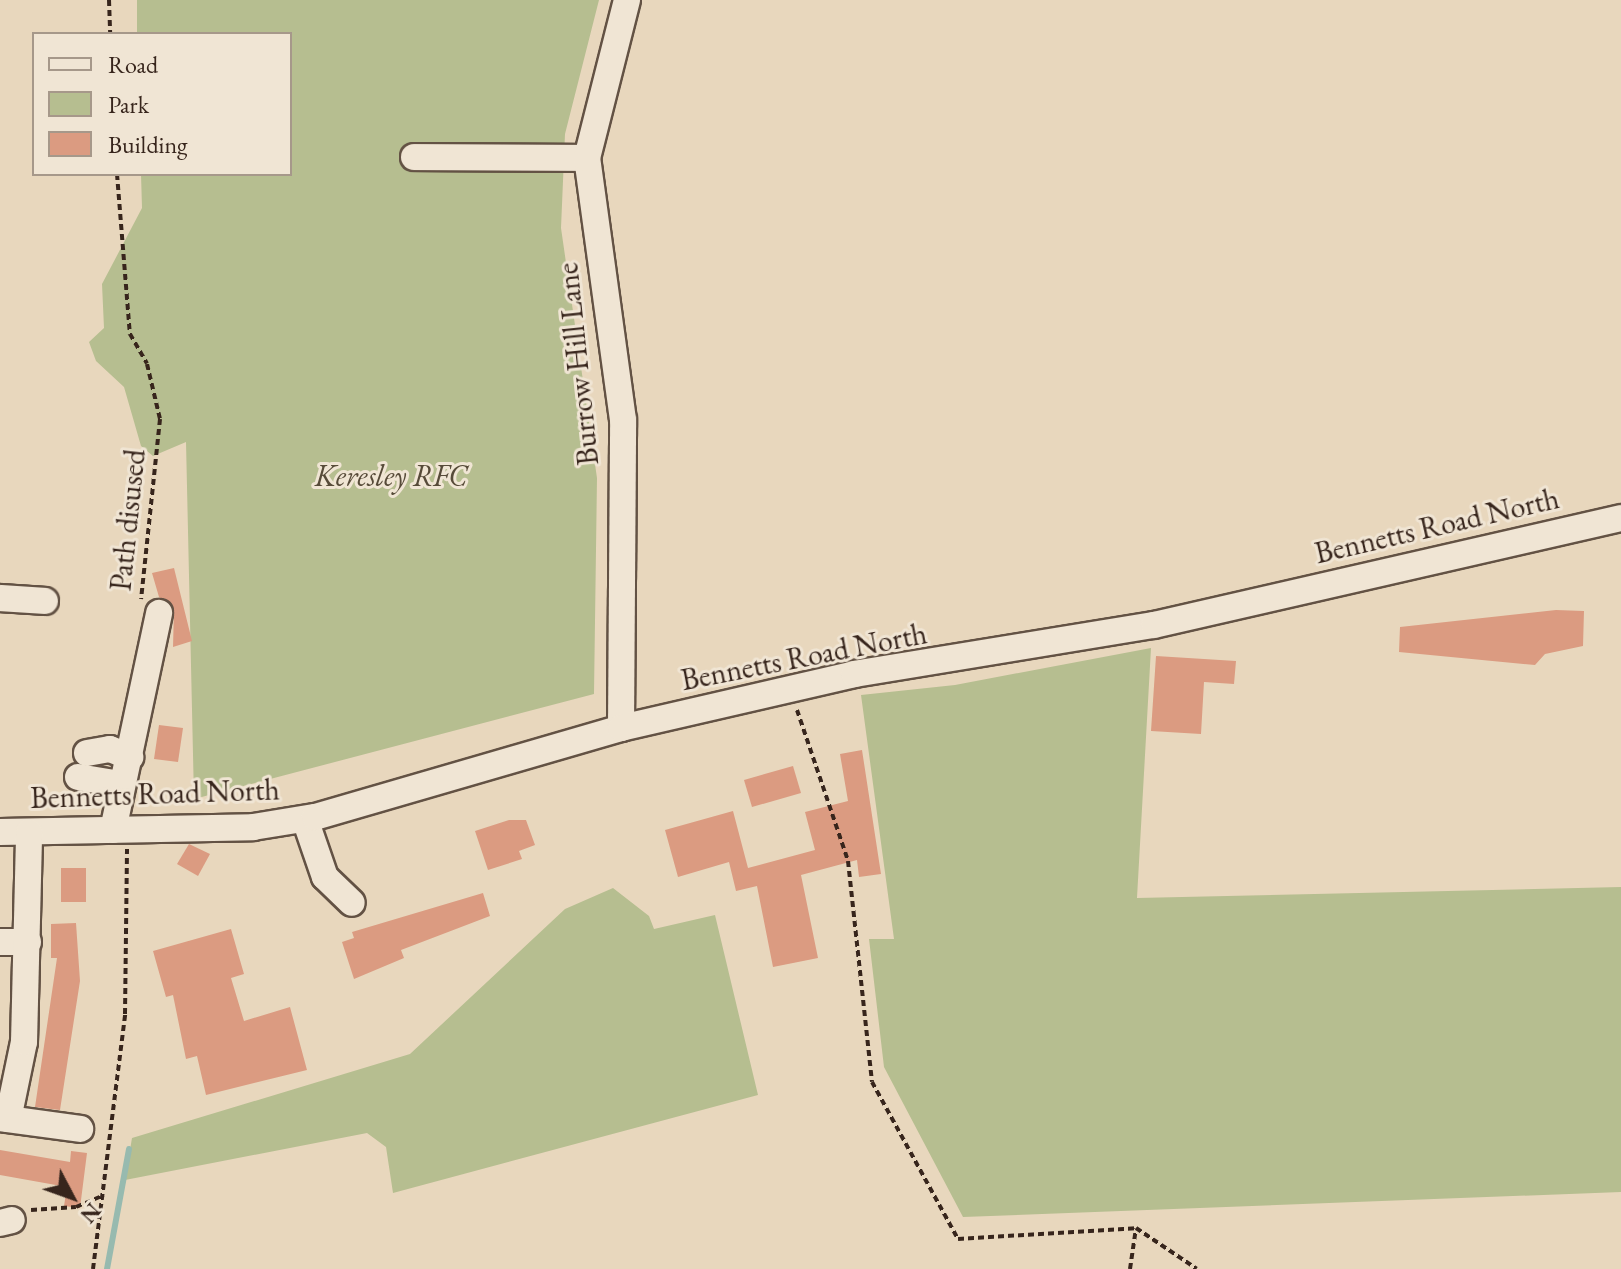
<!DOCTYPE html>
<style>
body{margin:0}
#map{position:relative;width:1621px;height:1269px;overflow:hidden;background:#e8d7bd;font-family:"EB Garamond",serif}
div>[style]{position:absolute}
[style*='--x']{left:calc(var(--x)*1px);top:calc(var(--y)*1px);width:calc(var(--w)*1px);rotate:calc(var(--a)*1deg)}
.green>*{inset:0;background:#b6be90}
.stream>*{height:6px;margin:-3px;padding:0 3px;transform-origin:3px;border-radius:3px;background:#97baaf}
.building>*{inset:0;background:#db9b81}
.path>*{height:4px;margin-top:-2px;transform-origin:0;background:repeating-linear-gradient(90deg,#37251c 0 6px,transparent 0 10px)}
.roads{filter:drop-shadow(2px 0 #635244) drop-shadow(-2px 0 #635244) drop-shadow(0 2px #635244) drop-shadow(0 -2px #635244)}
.minor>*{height:26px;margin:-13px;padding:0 13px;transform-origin:13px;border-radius:13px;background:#f0e5d4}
span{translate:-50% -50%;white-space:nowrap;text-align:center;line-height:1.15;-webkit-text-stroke:6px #f0e5d4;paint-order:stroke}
.street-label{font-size:30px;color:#37251c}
.park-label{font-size:30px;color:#574b39;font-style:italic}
.legend{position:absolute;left:32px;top:32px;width:260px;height:144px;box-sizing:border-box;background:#f0e5d4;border:2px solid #a6988a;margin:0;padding:10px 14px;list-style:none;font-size:24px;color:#37251c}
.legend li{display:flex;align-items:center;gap:16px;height:40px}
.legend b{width:40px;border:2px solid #a6988a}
.north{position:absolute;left:32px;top:1157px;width:80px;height:80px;-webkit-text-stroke:6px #f0e5d4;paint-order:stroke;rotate:131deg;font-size:22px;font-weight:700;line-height:32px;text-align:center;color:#37251c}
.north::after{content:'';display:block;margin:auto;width:28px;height:36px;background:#37251c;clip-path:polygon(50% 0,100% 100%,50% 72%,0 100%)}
</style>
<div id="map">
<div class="green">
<div style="clip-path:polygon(137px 0,599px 0,565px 134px,561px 228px,597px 478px,594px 694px,194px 799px,186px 442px,153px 456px,141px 446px,124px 387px,96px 361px,89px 342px,104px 328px,102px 284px,142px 208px,141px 174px,290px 174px,290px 34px,137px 34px)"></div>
<div style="clip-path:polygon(1151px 648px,1137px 898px,1621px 887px,1621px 1192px,963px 1217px,884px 1067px,869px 939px,894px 939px,861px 695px,955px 685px)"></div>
<div style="clip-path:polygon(613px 888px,649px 916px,654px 929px,715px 915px,758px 1095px,393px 1193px,386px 1147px,367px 1133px,125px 1180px,132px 1138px,410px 1054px,565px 909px)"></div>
</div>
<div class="stream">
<div style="--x:107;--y:1269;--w:122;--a:-79.6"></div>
</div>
<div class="building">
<div style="clip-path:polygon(174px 568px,192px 641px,173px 647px,174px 609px,159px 597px,152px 573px)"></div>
<div style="clip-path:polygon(1556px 610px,1584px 611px,1583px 646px,1545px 654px,1535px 665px,1399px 652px,1400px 627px)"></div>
<div style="clip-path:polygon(1156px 656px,1236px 661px,1234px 684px,1204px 682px,1201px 734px,1151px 731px)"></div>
<div style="clip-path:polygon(159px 725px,183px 728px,178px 762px,154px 759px)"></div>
<div style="clip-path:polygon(862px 750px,881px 874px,859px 877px,857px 860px,801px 875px,818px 958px,773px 967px,757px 886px,736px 891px,729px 862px,678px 877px,665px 830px,733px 811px,748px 868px,815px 850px,805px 812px,848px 801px,840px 754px)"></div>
<div style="clip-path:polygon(793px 766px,801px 793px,752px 807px,744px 780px)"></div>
<div style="clip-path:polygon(509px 820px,526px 820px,535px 845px,519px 851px,522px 859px,488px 870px,475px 831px)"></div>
<div style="clip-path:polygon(189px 844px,210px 854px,198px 876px,177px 864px)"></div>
<div style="clip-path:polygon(61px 868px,86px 868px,86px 902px,61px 902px)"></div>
<div style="clip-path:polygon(483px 893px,490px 916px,401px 950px,404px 958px,354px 979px,342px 942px,354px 938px,352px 932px)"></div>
<div style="clip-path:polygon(76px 923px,80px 981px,60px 1110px,35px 1107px,57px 958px,51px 958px,51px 924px)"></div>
<div style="clip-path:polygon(231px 929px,244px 974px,231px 978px,244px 1021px,290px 1007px,307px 1070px,206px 1095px,197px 1056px,186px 1059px,173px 995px,166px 997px,153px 951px)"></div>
<div style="clip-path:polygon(0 1150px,70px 1162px,71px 1151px,87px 1153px,80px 1208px,64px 1206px,67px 1187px,0 1175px)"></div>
</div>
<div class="path">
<div style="--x:109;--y:0;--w:34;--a:88"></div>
<div style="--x:117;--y:174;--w:161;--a:85.4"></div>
<div style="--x:130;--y:334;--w:34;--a:60"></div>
<div style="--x:147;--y:364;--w:57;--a:76.7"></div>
<div style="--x:160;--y:419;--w:181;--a:96"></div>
<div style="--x:797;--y:710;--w:159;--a:71.3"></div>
<div style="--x:848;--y:861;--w:222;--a:83.8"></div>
<div style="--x:872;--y:1082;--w:179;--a:61.3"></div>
<div style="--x:958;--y:1239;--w:178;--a:-3.5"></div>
<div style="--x:1136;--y:1228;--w:73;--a:33.9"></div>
<div style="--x:31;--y:1210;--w:45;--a:-3.8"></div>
<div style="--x:76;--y:1207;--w:30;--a:-23"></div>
<div style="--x:93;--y:1269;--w:257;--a:-82.8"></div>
<div style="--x:125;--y:1014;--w:165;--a:-89.3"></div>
<div style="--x:1130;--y:1269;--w:41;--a:-81.7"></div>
</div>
<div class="roads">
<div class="minor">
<div style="--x:414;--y:157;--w:173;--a:0.3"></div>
<div style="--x:0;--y:598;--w:45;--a:3.8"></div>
<div style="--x:621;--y:728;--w:308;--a:-89.6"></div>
<div style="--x:623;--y:420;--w:264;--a:-97.8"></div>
<div style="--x:587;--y:158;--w:163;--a:-75.8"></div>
<div style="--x:87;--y:753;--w:23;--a:-10"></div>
<div style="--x:110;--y:749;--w:22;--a:22"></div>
<div style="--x:78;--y:777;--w:43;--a:9.5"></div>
<div style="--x:305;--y:819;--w:61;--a:71"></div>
<div style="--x:325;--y:877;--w:37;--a:44"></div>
<div style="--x:113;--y:830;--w:222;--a:-78"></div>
<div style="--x:0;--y:832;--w:253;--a:-1.1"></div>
<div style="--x:253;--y:827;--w:63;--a:-9.2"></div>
<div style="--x:315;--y:817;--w:319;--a:-16.2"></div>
<div style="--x:621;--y:728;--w:239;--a:-13"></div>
<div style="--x:854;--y:674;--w:304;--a:-9.3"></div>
<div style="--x:1154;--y:625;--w:479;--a:-12.9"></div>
<div style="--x:0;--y:942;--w:28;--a:0"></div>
<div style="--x:0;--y:1118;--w:81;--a:7.8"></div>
<div style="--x:8;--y:1119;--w:79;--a:-78.3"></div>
<div style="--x:24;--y:1042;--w:210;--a:-88.6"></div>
<div style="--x:0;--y:1223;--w:12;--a:-14"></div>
</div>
</div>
<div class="street-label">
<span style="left:578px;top:364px;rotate:-96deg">Burrow Hill Lane</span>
<span style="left:128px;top:520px;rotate:-84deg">Path disused</span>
<span style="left:1437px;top:526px;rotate:-13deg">Bennetts Road North</span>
<span style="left:804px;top:657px;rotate:-11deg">Bennetts Road North</span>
<span style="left:155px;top:794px;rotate:-2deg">Bennetts Road North</span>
</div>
<div class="park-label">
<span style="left:391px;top:476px">Keresley RFC</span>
</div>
<ul class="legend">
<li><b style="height:10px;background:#f0e5d4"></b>Road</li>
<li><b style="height:22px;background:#b6be90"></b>Park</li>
<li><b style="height:22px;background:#db9b81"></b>Building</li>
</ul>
<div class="north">N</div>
</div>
